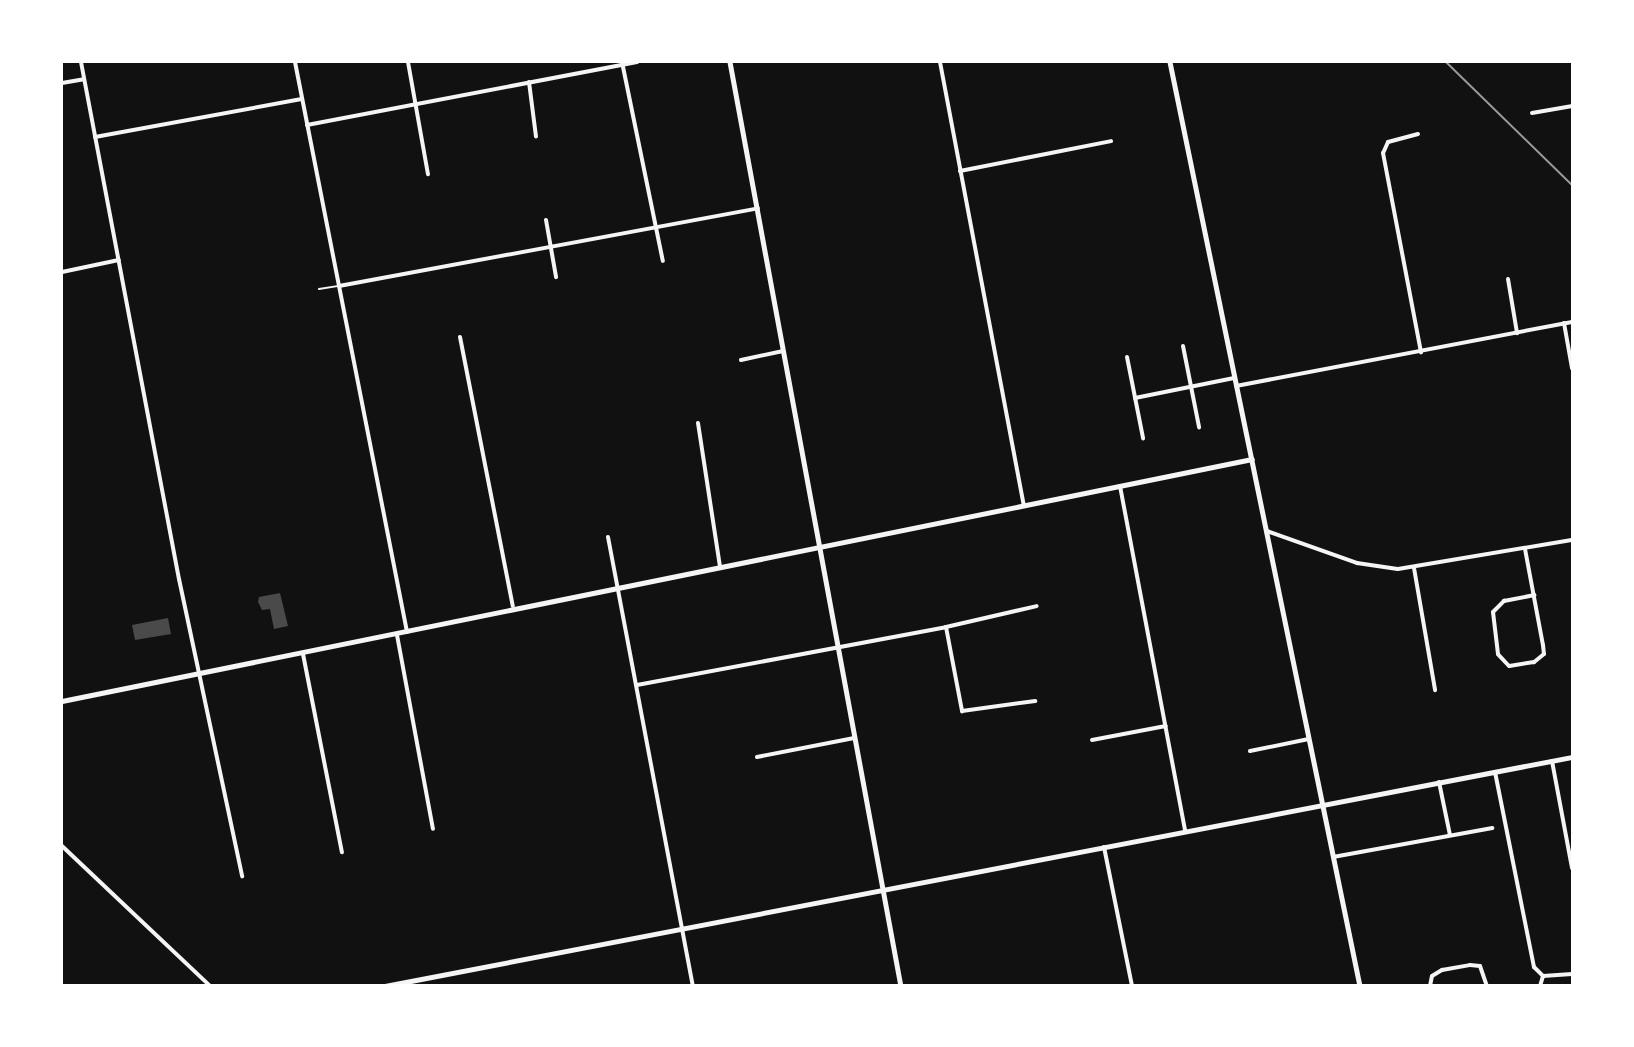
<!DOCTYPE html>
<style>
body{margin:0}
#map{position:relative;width:1634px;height:1047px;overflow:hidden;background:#111;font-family:"Open Sans",sans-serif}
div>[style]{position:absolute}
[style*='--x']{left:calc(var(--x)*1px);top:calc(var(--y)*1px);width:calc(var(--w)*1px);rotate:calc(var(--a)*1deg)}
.building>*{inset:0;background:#4a4a4a}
.service>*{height:2px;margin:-1px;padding:0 1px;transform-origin:1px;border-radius:1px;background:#f5f5f5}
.minor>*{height:4px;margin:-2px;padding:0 2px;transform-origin:2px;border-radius:2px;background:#f5f5f5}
.tertiary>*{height:4.5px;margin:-2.25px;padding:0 2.25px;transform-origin:2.25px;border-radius:2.25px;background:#f5f5f5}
.rail>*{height:2px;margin:-1px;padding:0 1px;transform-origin:1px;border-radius:1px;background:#9a9a9a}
span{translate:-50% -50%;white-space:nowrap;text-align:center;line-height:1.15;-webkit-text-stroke:4.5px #fff;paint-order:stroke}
.frame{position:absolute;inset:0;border:63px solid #fff;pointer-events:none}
</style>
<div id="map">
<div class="building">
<div style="clip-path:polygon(280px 593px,288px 626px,274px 629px,270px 609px,262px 610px,258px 602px,259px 597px)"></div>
<div style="clip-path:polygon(168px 618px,171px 634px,135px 640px,132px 625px)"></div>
</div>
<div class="service">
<div style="--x:319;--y:289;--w:20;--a:-9"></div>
</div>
<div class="minor">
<div style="--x:81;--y:62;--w:526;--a:79.27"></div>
<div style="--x:179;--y:579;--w:304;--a:78"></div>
<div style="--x:295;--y:62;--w:581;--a:78.88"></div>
<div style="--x:408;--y:62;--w:114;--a:79.9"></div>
<div style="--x:622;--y:62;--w:203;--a:78.4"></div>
<div style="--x:940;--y:62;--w:449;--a:79.3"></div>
<div style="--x:529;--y:82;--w:55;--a:82.7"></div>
<div style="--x:62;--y:83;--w:22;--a:-10"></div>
<div style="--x:1532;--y:113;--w:41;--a:-9.9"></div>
<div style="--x:307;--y:125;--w:336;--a:-10.8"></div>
<div style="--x:1418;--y:134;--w:31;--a:165"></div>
<div style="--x:1388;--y:142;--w:12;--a:114"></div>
<div style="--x:1383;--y:153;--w:203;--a:79.2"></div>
<div style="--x:95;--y:137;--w:210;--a:-10.4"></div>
<div style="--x:960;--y:171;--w:154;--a:-11.2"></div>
<div style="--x:546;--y:220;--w:58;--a:80"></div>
<div style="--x:62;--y:272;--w:58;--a:-11.9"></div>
<div style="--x:1508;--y:279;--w:55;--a:80.5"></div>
<div style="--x:339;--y:286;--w:426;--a:-10.5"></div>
<div style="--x:1564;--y:323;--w:46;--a:79.9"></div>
<div style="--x:460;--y:337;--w:274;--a:78.9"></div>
<div style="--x:1183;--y:346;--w:83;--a:78.8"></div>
<div style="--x:1127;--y:357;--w:83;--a:78.8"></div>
<div style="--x:741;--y:360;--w:43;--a:-12.1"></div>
<div style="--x:1236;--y:386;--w:342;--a:-10.8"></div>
<div style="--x:1135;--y:398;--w:101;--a:-11.4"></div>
<div style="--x:698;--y:423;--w:146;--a:81.3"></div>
<div style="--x:1120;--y:486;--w:350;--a:79.3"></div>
<div style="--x:1267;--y:531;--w:96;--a:19.6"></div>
<div style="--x:1357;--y:563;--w:41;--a:8.3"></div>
<div style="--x:1398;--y:569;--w:176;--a:-9.5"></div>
<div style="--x:608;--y:537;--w:457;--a:79.3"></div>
<div style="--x:1525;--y:549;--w:98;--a:79.4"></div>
<div style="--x:1543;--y:645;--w:9;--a:84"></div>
<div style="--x:1544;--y:654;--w:13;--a:141"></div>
<div style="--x:1534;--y:662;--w:25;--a:171"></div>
<div style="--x:1509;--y:666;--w:16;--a:-133"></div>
<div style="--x:1498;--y:654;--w:42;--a:-96.8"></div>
<div style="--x:1493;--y:612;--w:16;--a:-45"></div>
<div style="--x:1504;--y:601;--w:31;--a:-11"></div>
<div style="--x:1414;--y:568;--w:124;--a:80.2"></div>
<div style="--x:946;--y:627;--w:86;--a:79.2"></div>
<div style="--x:962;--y:711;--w:74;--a:-7.8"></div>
<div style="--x:397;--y:635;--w:197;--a:79.5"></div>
<div style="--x:303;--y:654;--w:202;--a:78.9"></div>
<div style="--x:637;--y:685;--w:314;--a:-10.6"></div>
<div style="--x:946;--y:627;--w:93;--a:-13"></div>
<div style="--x:1092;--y:740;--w:75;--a:-10.7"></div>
<div style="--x:1250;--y:751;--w:60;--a:-11.5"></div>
<div style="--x:757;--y:757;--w:99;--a:-11.1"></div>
<div style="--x:1552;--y:761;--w:109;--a:79.4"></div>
<div style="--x:1495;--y:772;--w:199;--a:78.7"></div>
<div style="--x:1534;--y:967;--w:13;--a:45"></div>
<div style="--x:1543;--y:976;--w:29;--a:-4"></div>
<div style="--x:1439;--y:782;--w:54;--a:78.3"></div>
<div style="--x:62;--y:846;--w:204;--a:43.4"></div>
<div style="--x:1104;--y:847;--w:142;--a:78.6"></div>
<div style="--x:1333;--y:857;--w:162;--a:-10.3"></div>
<div style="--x:1430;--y:986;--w:10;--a:-79"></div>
<div style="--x:1432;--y:976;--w:12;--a:-31"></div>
<div style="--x:1442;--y:970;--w:28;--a:-10"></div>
<div style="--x:1470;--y:965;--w:10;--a:6"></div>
<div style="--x:1480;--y:966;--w:21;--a:71"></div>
<div style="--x:1540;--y:986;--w:10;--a:-73"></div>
</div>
<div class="tertiary">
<div style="--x:730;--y:62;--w:940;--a:79.52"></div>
<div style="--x:1170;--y:62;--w:943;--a:78.38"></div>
<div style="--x:62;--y:701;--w:1214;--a:-11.49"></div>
<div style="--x:385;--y:986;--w:1209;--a:-10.92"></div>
</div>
<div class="rail">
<div style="--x:1446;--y:62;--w:176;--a:44.3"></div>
</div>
<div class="frame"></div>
</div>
